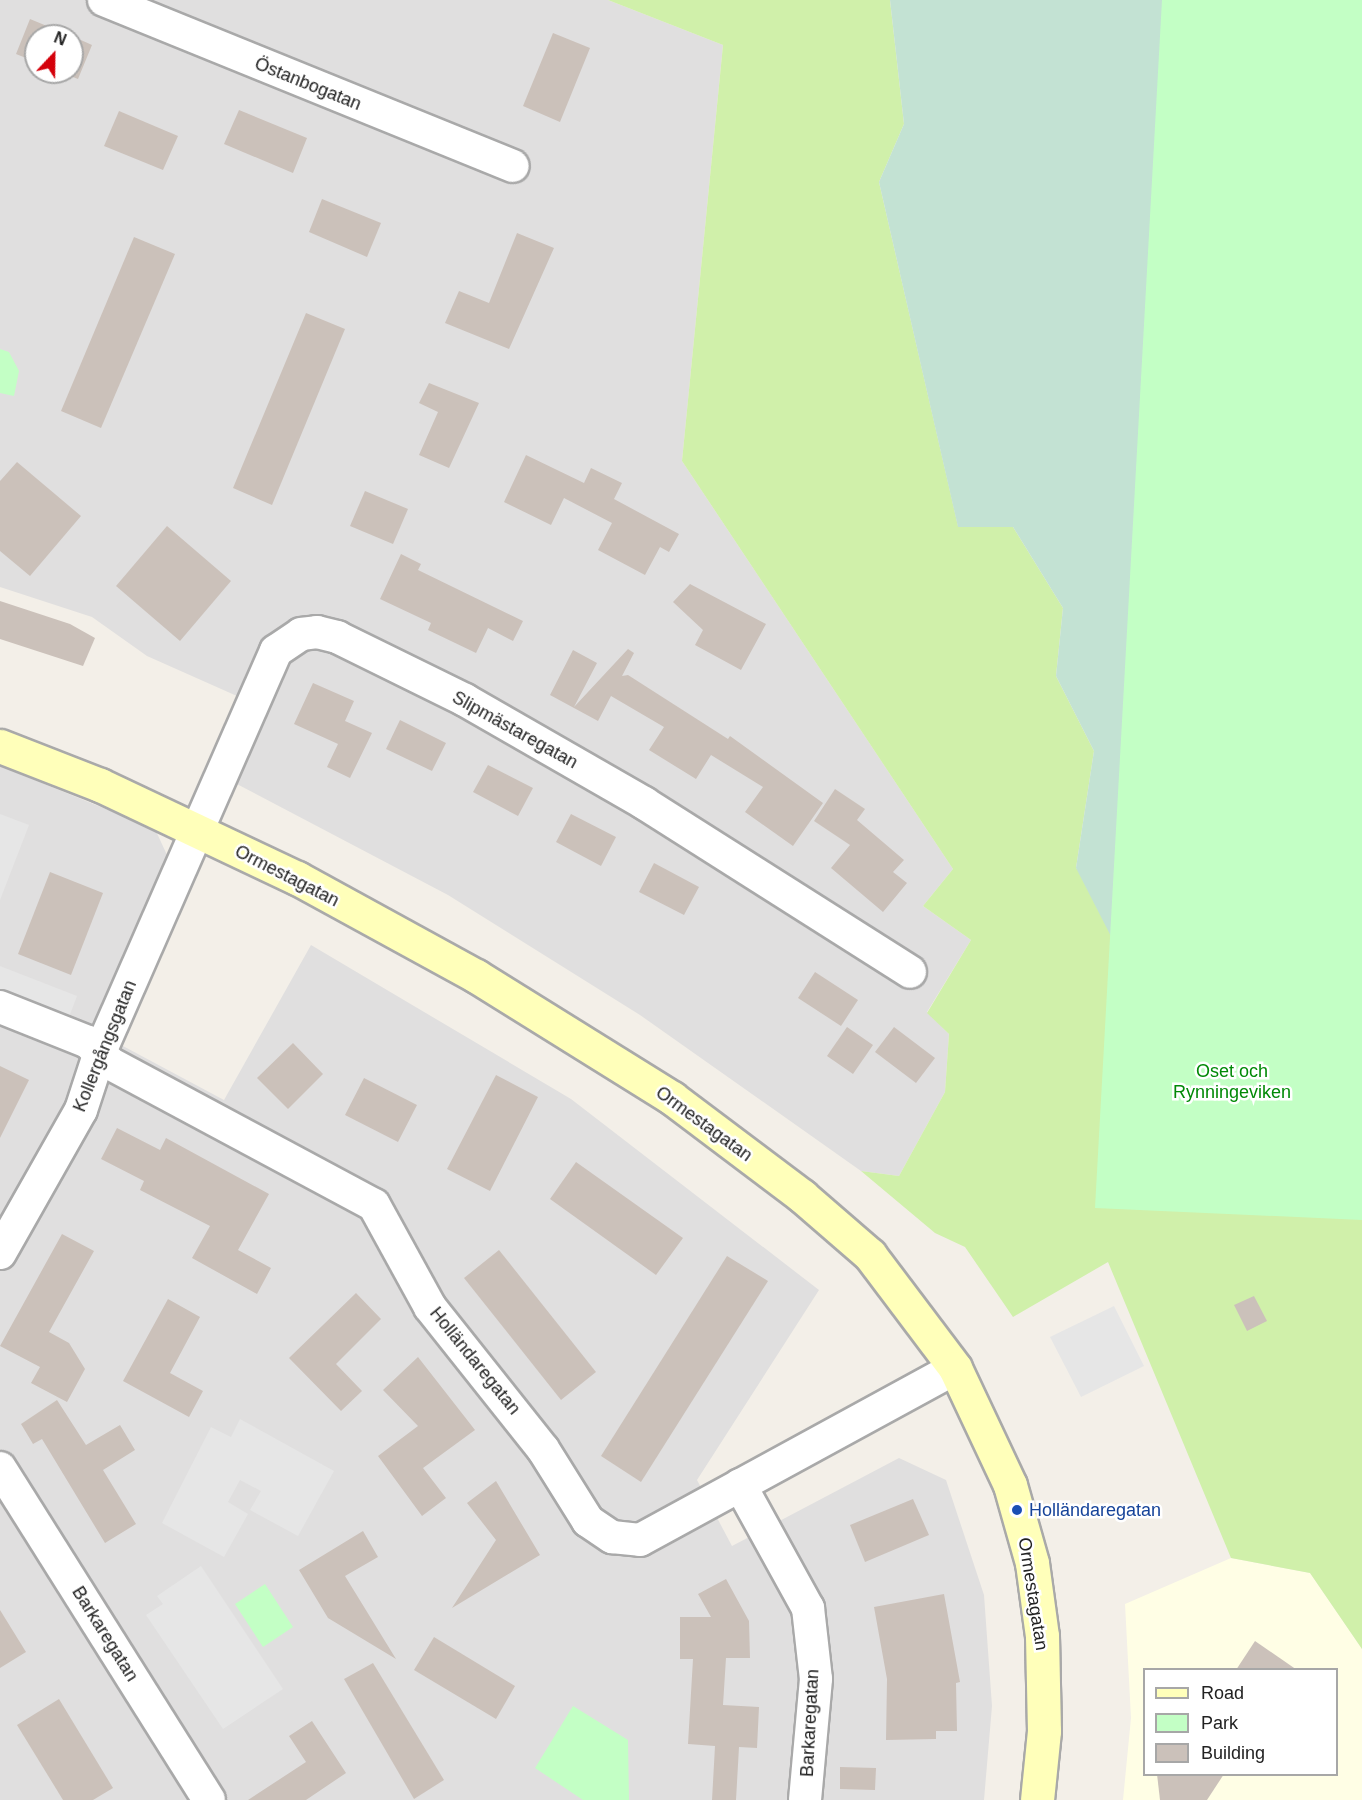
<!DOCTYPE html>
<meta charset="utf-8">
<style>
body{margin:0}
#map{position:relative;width:1362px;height:1800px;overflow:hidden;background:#f3efe8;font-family:Arial,sans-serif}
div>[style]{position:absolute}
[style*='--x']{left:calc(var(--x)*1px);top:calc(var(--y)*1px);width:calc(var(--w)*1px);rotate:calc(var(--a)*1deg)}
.residential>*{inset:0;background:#e0dfdf}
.education>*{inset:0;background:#fffee5}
.grass>*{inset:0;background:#d0f0aa}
.wetland>*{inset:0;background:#c3e2d3}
.park>*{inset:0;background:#c3ffc5}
.parking>*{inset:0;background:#e6e6e6}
.building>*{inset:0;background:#cbc1ba}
.roads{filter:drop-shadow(2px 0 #a9a9a9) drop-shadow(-2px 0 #a9a9a9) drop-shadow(0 2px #a9a9a9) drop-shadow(0 -2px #a9a9a9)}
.street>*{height:32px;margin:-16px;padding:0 16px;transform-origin:16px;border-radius:16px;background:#fff}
.secondary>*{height:33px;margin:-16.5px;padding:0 16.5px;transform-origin:16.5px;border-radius:16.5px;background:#ffffba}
.dots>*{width:16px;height:16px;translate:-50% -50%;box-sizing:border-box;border:3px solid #fff;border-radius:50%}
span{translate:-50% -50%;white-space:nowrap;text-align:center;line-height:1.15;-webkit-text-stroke:5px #fff;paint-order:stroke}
.street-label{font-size:18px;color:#222}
.park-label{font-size:18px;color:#028907}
.transit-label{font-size:18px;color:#164399}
.left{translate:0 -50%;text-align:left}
.legend{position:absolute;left:1143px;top:1668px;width:195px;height:108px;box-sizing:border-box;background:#fff;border:2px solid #a7a7a7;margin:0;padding:8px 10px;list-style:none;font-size:18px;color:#222}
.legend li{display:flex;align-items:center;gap:12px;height:30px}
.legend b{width:30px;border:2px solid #a7a7a7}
.north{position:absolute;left:24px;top:24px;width:60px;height:60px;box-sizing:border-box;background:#fff;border:2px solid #a7a7a7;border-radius:50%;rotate:22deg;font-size:16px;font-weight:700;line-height:24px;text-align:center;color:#222}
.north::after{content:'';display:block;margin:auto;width:21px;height:27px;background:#d4000a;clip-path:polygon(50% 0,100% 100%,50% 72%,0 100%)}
</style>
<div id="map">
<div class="residential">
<div style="clip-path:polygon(evenodd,0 0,608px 0,723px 45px,682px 461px,953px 869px,923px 906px,971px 940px,927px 1012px,949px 1034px,945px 1092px,899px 1176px,861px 1171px,640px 1015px,448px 895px,233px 782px,266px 709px,147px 656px,92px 617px,0 587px,0 0,36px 36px,72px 36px,72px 72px,36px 72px,36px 36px)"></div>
<div style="clip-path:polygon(0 766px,155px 829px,167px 855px,93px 1030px,224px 1100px,311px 945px,571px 1099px,819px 1290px,697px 1480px,732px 1546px,899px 1458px,946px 1480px,984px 1595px,992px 1706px,984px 1800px,0 1800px)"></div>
</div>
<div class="education">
<div style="clip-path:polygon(evenodd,1231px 1558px,1310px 1573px,1362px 1649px,1362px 1800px,1123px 1800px,1131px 1718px,1125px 1604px,1231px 1558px,1144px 1670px,1336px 1670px,1336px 1774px,1144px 1774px,1144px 1670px)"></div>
</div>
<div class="grass">
<div style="clip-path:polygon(608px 0,890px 0,904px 124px,879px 182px,958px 526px,1013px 527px,1063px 608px,1056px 676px,1094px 751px,1076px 868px,1362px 1116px,1362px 1649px,1310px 1573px,1231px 1558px,1108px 1262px,1013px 1317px,965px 1247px,935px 1233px,861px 1171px,899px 1176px,945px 1092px,949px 1034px,927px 1013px,971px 940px,923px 906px,953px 869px,682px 461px,723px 45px)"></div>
</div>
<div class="wetland">
<div style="clip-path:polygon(890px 0,1362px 0,1182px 1075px,1076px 868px,1094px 751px,1056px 676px,1063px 608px,1013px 527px,958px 527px,879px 182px,904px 124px)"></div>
</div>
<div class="park">
<div style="clip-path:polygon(1162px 0,1362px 0,1362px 1220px,1095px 1208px)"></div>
<div style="clip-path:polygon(0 349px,9px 352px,19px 371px,14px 396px,0 393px)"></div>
<div style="clip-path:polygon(265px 1584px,293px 1627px,263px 1647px,235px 1604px)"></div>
<div style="clip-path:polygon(573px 1706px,628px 1740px,629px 1800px,583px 1800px,535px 1768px)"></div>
</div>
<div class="parking">
<div style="clip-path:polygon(0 814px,29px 825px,0 900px)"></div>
<div style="clip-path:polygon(0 966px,77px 996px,69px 1017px,0 990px)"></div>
<div style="clip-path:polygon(1114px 1306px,1144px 1366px,1081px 1397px,1050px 1337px)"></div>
<div style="clip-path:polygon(240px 1419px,334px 1471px,298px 1536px,250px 1510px,261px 1491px,240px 1480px,228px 1502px,248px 1514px,224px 1557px,162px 1523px,211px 1427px,231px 1437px)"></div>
<div style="clip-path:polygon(201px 1566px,283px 1689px,223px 1729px,146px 1615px,163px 1604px,157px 1596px)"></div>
</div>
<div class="building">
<div style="clip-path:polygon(30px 19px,71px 36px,36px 36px,36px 62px,16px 54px)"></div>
<div style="clip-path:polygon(553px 33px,590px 48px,560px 122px,523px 106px)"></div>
<div style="clip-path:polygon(72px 36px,92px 45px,78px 79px,60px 72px,72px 72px)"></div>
<div style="clip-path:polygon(239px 110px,307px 138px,293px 173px,224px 144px)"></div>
<div style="clip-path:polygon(119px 111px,178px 136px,163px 170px,104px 146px)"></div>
<div style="clip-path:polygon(322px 199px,381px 223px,367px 257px,309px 232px)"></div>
<div style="clip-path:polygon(517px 233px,554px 248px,509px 349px,445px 323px,459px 291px,489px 303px)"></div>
<div style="clip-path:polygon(134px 237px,175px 254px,101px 428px,61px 411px)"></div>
<div style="clip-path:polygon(306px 313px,345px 329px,272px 505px,233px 488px)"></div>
<div style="clip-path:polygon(429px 383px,479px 403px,449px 468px,419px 455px,438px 412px,419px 403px)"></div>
<div style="clip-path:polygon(526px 455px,584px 483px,591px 468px,622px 483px,614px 499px,679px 534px,669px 552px,660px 547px,645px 575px,598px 550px,612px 523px,564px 498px,551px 525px,504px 502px)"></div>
<div style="clip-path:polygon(17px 462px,81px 516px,30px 576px,0 551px,0 481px)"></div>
<div style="clip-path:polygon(365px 491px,408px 509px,393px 544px,350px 526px)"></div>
<div style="clip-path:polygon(167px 526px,231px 581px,180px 641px,116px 586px)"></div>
<div style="clip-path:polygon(401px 554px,421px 564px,418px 570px,523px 621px,513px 641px,488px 628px,476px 653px,428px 630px,431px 623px,380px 599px)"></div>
<div style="clip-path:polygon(690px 584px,766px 624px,741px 670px,695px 645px,703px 630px,673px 602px)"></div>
<div style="clip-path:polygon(0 601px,70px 624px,95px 638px,83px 666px,0 639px)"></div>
<div style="clip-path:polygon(628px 649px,634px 653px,622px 676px,628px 675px,728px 739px,730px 736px,823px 803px,793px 846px,745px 812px,763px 787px,711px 755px,696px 779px,649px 750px,664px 727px,611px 696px,598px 721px,550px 695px,573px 650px,597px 663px,574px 707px)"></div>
<div style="clip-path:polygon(313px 683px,354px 701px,345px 721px,372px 733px,350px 778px,327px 767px,338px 744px,294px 724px)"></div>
<div style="clip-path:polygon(400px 720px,446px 743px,432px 771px,386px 749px)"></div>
<div style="clip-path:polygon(488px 765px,533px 788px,518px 816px,473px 792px)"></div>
<div style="clip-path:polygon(835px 789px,865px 809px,857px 820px,904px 860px,893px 872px,907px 883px,883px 912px,831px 868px,850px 845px,814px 821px)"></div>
<div style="clip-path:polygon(571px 814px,616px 837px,601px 866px,556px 842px)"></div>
<div style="clip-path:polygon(654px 863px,699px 887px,684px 915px,639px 892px)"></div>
<div style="clip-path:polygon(50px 872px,103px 893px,71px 975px,18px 954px)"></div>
<div style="clip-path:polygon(815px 972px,858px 1000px,841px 1026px,798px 998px)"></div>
<div style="clip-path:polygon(847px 1027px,873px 1045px,853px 1074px,827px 1056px)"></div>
<div style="clip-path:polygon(894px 1027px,935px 1058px,916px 1083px,875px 1052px)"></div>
<div style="clip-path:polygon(293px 1043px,323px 1074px,288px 1109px,257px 1078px)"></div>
<div style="clip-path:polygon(0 1066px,29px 1080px,0 1138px)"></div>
<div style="clip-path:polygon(496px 1075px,538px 1097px,490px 1191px,447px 1169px)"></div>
<div style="clip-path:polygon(364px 1078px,417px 1105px,398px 1142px,345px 1115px)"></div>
<div style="clip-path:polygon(117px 1128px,160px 1150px,166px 1138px,269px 1194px,238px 1250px,271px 1268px,257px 1294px,192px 1258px,210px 1226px,140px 1190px,144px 1181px,101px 1159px)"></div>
<div style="clip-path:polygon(576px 1162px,683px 1238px,656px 1275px,550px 1199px)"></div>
<div style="clip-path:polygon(62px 1234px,94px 1251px,49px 1332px,69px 1343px,85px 1369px,67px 1402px,31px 1383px,40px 1367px,0 1346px)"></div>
<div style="clip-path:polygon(499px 1250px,596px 1372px,561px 1400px,464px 1278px)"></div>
<div style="clip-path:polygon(727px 1256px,768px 1281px,641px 1482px,601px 1456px)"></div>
<div style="clip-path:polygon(356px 1293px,381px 1319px,336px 1364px,362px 1391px,341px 1411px,289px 1358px)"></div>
<div style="clip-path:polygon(1254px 1296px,1267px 1321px,1247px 1331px,1234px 1305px)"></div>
<div style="clip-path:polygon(168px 1299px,200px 1317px,170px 1373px,203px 1391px,189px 1417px,123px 1381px)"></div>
<div style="clip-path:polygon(418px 1357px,475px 1430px,423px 1468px,446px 1498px,422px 1516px,378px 1456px,418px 1426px,383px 1390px)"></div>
<div style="clip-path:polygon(57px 1400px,86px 1445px,120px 1425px,135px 1450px,103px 1470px,136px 1524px,105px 1543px,42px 1439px,33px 1444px,21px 1424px)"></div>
<div style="clip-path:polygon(496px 1481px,540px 1555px,452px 1608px,496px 1540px,467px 1503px)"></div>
<div style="clip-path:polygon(913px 1499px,929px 1535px,865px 1562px,850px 1525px)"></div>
<div style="clip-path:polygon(363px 1531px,378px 1557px,345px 1576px,396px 1659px,328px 1618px,299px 1570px)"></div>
<div style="clip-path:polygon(726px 1579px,749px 1621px,750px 1658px,726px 1658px,723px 1705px,759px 1707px,757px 1748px,739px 1747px,736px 1800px,712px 1800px,715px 1746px,688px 1744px,693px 1659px,680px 1659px,680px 1617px,711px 1617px,698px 1594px)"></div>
<div style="clip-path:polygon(944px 1594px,960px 1682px,956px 1683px,957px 1731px,936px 1731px,936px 1739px,886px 1740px,887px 1679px,874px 1607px)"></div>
<div style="clip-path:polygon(0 1610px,26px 1652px,0 1668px)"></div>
<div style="clip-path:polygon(434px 1637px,515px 1686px,496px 1719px,414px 1670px)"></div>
<div style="clip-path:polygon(1255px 1641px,1297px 1670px,1236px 1670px)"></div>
<div style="clip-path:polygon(373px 1663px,444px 1780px,414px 1799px,344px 1679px)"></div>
<div style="clip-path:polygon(59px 1699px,113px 1788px,93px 1800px,63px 1800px,17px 1725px)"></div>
<div style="clip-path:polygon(312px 1721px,346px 1773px,306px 1800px,248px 1800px,306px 1762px,289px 1736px)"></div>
<div style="clip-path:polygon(840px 1767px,876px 1768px,875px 1790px,840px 1789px)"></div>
<div style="clip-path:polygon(1157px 1774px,1224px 1774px,1207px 1800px,1160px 1800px)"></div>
</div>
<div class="roads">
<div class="street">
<div style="--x:104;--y:0;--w:441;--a:22.1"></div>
<div style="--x:0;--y:1007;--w:95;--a:21.7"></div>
<div style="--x:88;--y:1042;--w:32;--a:44"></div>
<div style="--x:111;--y:1064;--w:298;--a:28.2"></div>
<div style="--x:374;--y:1205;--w:116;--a:61.2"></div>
<div style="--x:430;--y:1307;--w:181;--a:51.5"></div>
<div style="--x:543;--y:1449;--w:85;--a:58"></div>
<div style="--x:588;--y:1521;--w:29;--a:34"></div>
<div style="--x:612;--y:1537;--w:28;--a:6"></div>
<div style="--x:640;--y:1540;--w:359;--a:-28.6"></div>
<div style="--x:0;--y:1253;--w:164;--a:-60.5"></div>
<div style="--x:81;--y:1110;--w:61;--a:-71.9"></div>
<div style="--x:100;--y:1052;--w:438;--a:-66.3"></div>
<div style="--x:276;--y:651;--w:30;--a:-34"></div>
<div style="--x:301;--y:634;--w:16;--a:-7"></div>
<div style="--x:317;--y:632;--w:21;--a:14"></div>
<div style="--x:337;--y:637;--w:143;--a:26.2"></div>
<div style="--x:465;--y:700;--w:207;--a:29.9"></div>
<div style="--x:644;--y:803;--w:315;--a:32.4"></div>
<div style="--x:0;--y:1468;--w:392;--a:57.8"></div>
<div style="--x:740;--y:1485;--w:141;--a:61.1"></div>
<div style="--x:808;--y:1608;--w:71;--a:83.6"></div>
<div style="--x:816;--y:1679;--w:121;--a:95.2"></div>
</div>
<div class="secondary">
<div style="--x:0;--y:746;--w:107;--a:21.3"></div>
<div style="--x:100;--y:785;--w:218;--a:25.3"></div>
<div style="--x:297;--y:878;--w:204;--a:28.7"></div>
<div style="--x:476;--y:976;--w:231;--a:31.9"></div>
<div style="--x:672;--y:1098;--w:163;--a:37"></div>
<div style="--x:802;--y:1196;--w:90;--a:40.9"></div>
<div style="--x:870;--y:1255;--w:141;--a:53"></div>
<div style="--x:955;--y:1368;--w:129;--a:64.8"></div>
<div style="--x:1010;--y:1485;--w:81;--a:74.2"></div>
<div style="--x:1032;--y:1563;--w:74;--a:82.2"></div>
<div style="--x:1042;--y:1636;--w:95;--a:88.8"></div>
<div style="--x:1044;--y:1731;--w:69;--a:95.8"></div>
</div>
</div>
<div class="dots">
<div style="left:1017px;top:1510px;background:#1a4fb4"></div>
</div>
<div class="street-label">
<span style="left:308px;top:84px;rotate:22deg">Östanbogatan</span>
<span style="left:515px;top:730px;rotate:29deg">Slipmästaregatan</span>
<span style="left:287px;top:876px;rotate:27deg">Ormestagatan</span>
<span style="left:105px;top:1046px;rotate:-68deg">Kollergångsgatan</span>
<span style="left:704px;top:1124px;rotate:36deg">Ormestagatan</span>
<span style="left:475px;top:1361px;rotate:51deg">Holländaregatan</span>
<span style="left:1033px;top:1594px;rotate:81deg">Ormestagatan</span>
<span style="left:105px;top:1634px;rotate:58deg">Barkaregatan</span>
<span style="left:810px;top:1723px;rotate:-87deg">Barkaregatan</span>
</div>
<div class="park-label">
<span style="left:1232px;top:1082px">Oset och<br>Rynningeviken</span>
</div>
<div class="transit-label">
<span class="left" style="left:1029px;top:1510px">Holländaregatan</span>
</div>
<ul class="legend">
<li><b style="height:8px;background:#ffffba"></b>Road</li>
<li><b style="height:16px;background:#c3ffc5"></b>Park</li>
<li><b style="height:16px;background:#cbc1ba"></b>Building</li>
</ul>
<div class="north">N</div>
</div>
